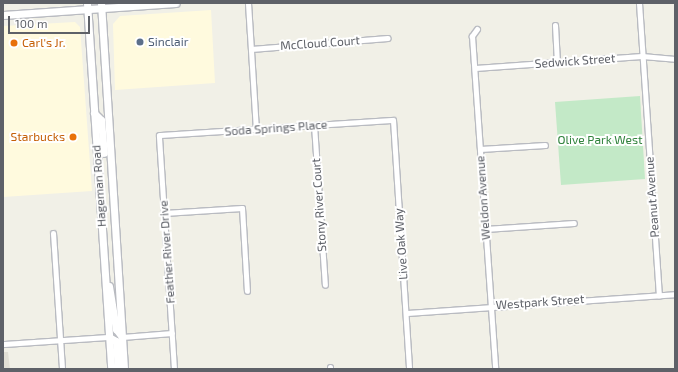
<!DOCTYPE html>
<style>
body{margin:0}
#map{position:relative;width:678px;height:372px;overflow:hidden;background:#f1f0e7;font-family:"Exo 2",sans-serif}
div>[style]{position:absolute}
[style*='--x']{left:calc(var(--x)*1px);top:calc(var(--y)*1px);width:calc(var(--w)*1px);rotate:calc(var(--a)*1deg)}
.commercial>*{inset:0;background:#fffade}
.education>*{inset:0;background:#e1dfd5}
.green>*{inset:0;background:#c3e9c7}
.roads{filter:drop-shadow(1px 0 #b9bbc1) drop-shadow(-1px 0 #b9bbc1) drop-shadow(0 1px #b9bbc1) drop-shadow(0 -1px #b9bbc1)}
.minor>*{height:5px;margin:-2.5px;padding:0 2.5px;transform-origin:2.5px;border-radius:2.5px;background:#fff}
.secondary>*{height:7px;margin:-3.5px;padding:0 3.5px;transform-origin:3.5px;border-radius:3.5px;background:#fff}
.dots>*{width:11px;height:11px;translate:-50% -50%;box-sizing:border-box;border:2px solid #fff;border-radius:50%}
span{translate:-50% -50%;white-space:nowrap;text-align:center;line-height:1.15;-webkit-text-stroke:4px #fff;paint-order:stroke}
.service-label{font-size:12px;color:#4e5e75}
.left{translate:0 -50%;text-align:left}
.food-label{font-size:12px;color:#c56008}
.right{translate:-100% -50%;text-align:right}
.street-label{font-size:12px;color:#5e6168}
.park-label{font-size:12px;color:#31833d}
.frame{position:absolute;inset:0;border:4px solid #5e6168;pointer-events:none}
.scale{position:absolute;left:8px;top:16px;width:82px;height:18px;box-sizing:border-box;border:2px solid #5e6168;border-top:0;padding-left:5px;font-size:12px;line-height:14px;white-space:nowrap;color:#5e6168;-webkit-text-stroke:3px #fff;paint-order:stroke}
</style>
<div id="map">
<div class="commercial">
<div style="clip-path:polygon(211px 10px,215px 83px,115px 90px,113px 24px,120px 16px)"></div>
<div style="clip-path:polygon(75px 22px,80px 27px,92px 191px,3px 197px,3px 26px)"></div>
</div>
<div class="education">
<div style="clip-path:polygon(3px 352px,8px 352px,10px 369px,3px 369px)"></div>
</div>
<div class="green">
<div style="clip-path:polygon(640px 96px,645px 179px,561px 185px,555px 102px)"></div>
</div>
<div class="roads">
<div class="minor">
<div style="--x:248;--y:3;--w:126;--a:86.4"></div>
<div style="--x:639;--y:3;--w:293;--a:86.1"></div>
<div style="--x:555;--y:25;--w:38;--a:87"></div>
<div style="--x:477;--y:29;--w:9;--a:126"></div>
<div style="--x:472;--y:36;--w:334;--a:86"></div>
<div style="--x:251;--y:49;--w:137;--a:-4.6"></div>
<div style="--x:475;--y:68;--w:167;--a:-4.1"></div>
<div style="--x:642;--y:56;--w:33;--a:5"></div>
<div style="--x:314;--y:125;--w:160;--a:86.1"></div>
<div style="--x:480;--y:149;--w:65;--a:-3.5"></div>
<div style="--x:164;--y:213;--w:78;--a:-3.7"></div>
<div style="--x:242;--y:208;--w:83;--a:86.6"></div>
<div style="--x:485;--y:229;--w:89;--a:-3.9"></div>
<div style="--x:53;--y:233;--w:136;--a:86.2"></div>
<div style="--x:406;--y:313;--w:270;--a:-4"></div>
<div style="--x:122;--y:337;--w:50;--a:-4.6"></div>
<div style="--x:3;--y:344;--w:106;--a:-3.8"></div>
<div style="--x:330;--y:367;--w:2;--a:90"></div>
<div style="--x:174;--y:369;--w:234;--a:-93.7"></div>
<div style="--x:159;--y:135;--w:234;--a:-3.7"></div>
<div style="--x:393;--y:120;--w:250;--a:86.3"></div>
</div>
<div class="secondary">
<div style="--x:87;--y:3;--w:367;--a:86.2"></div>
<div style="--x:101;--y:3;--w:367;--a:86.4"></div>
<div style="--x:3;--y:15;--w:173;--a:-4"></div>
<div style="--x:94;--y:113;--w:10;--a:45"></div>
<div style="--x:101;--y:120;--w:33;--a:85"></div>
<div style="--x:109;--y:286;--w:44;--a:80.8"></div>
<div style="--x:116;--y:329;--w:10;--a:53"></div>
<div style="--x:109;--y:337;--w:8;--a:30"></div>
<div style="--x:116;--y:341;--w:28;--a:86"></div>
</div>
</div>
<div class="dots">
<div style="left:140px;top:42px;background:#5c6f8a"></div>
<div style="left:14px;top:43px;background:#e8710a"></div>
<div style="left:73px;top:137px;background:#e8710a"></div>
</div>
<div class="service-label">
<span class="left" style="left:148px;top:42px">Sinclair</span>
</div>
<div class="food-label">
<span class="left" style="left:22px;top:43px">Carl's Jr.</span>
<span class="right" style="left:65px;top:137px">Starbucks</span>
</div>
<div class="street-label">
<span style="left:320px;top:43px;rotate:-4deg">McCloud Court</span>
<span style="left:575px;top:61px;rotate:-4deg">Sedwick Street</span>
<span style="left:276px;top:128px;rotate:-4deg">Soda Springs Place</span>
<span style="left:99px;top:186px;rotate:-94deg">Hageman Road</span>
<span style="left:652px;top:197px;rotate:-94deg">Peanut Avenue</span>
<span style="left:483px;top:198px;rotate:-94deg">Weldon Avenue</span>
<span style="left:319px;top:205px;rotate:-94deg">Stony River Court</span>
<span style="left:401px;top:244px;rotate:-94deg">Live Oak Way</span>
<span style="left:167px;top:252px;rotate:-94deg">Feather River Drive</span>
<span style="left:540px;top:302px;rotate:-4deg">Westpark Street</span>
</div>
<div class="park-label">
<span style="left:600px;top:140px">Olive Park West</span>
</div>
<div class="frame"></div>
<div class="scale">100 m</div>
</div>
